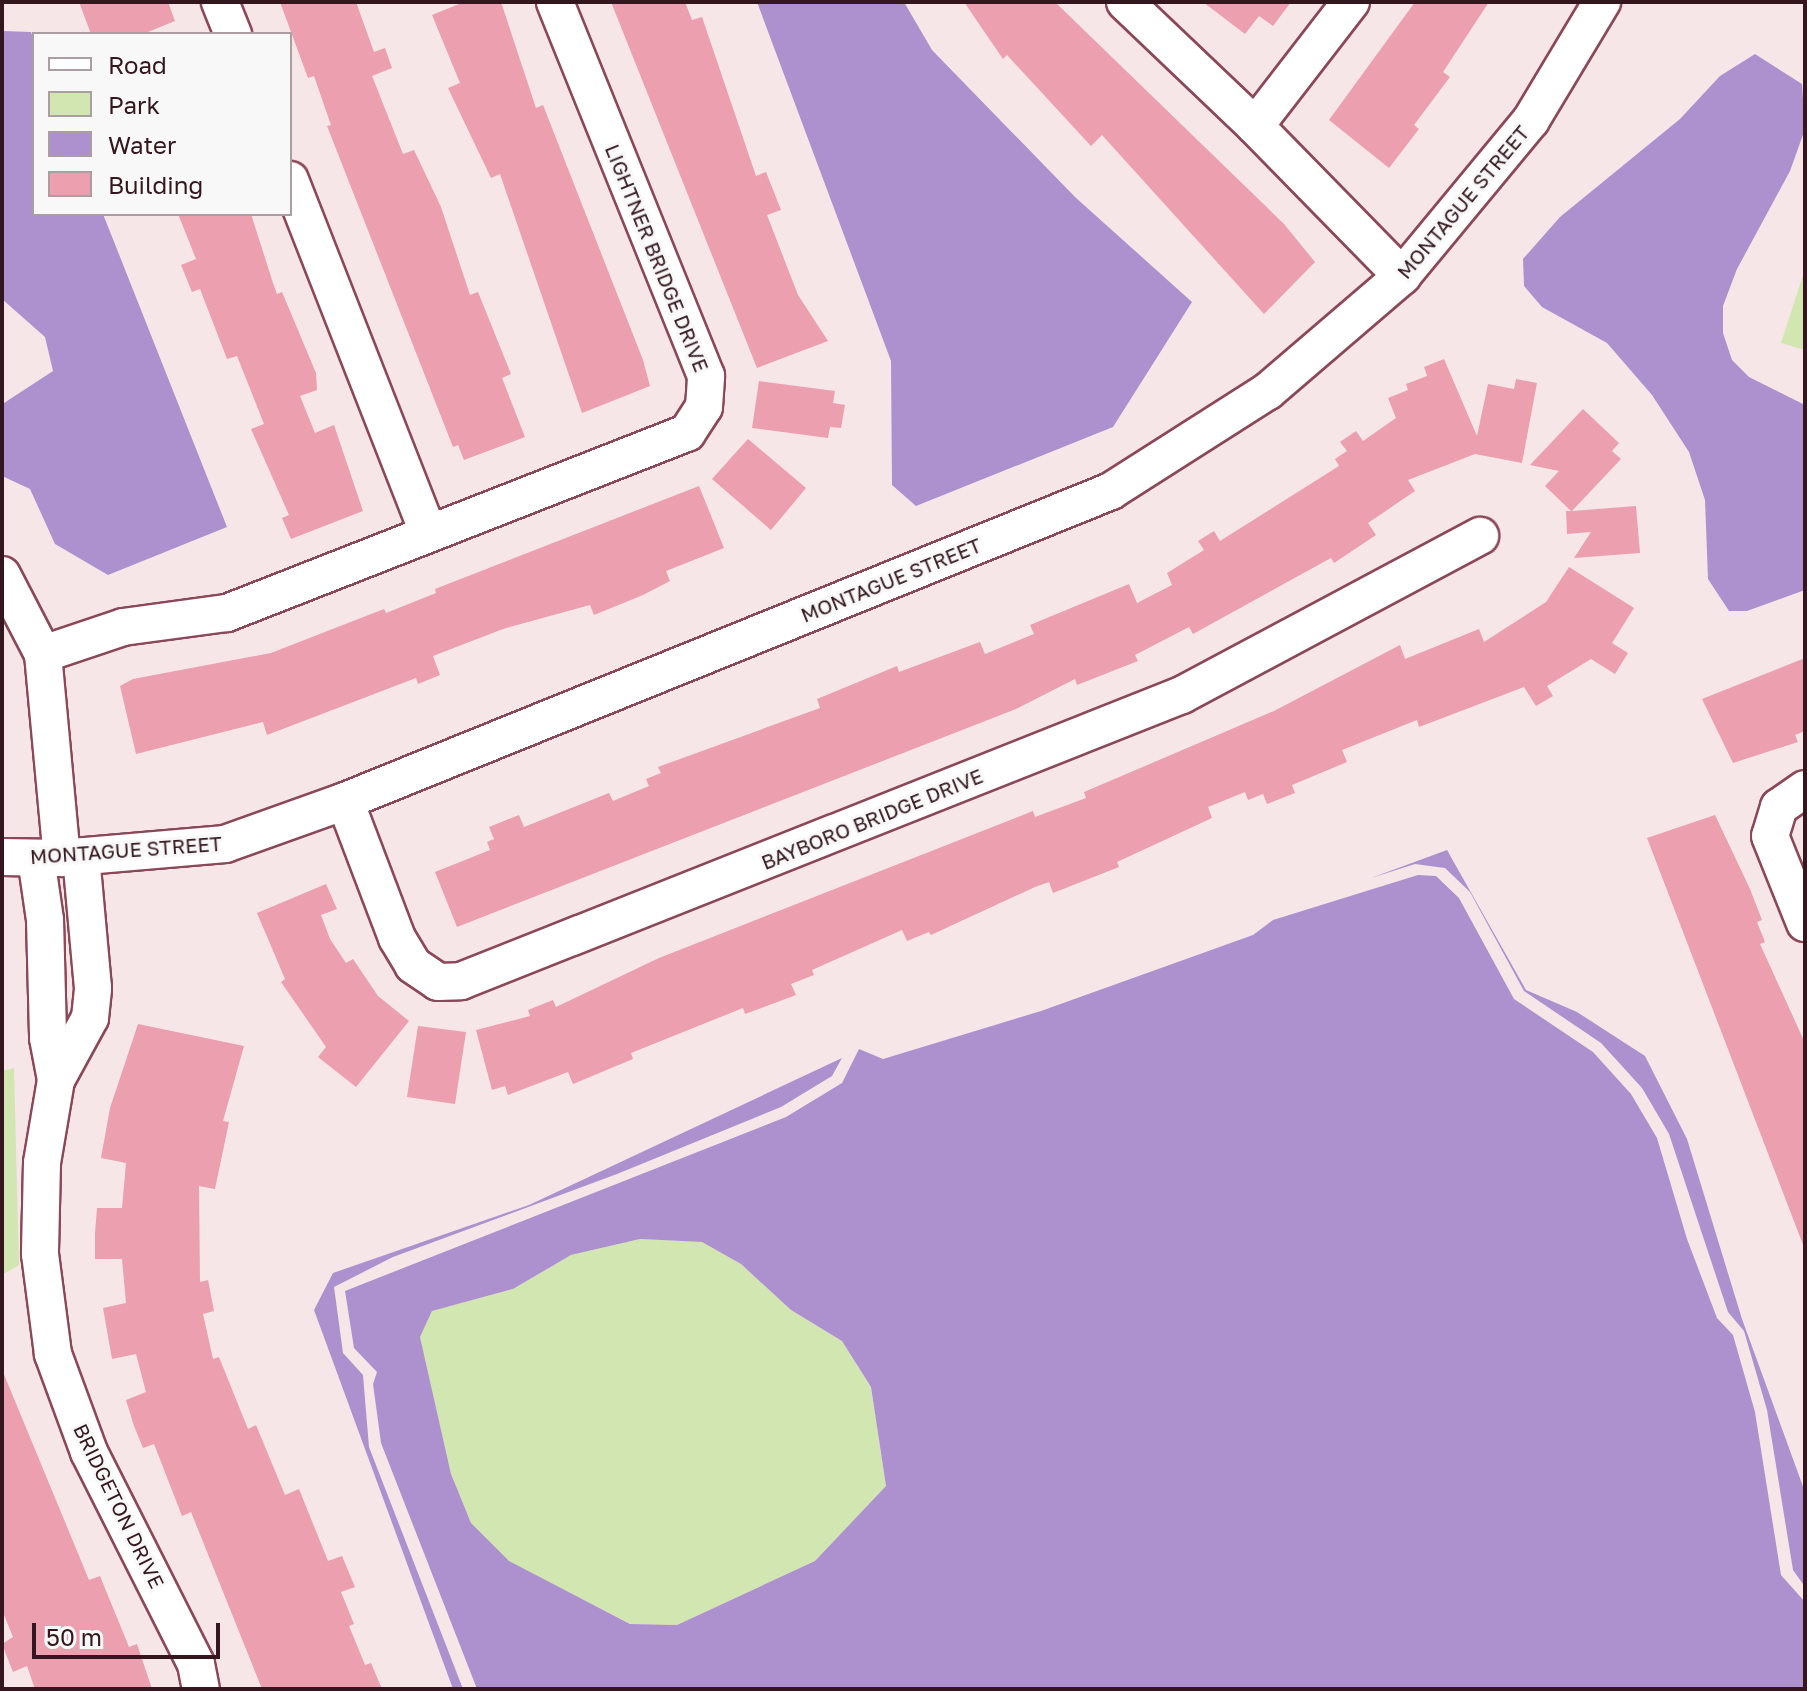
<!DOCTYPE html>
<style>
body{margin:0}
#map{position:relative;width:1807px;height:1691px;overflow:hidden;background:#f6e6e8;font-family:"Golos Text",sans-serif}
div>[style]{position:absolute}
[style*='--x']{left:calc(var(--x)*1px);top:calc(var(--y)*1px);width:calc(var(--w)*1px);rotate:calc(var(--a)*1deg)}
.green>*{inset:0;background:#d1e6b0}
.water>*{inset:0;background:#ad91ce}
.building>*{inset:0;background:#eb9faf}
.roads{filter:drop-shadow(2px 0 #8b4858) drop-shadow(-2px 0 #8b4858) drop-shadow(0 2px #8b4858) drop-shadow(0 -2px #8b4858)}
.minor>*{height:36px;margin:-18px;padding:0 18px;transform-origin:18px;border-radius:18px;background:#fff}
span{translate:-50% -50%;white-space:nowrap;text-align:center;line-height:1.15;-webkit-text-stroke:6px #f8f8f8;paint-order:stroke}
.street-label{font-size:20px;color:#34171e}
.frame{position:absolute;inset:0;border:4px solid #34171e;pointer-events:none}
.legend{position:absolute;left:32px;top:32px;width:260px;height:184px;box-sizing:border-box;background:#f8f8f8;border:2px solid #aa9ea1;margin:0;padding:10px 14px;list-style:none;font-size:24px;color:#34171e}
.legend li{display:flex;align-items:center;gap:16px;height:40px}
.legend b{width:40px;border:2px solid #aa9ea1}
.scale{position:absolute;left:32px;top:1623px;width:188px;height:36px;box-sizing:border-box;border:4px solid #34171e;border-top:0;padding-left:10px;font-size:24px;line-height:28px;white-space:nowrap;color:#34171e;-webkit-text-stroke:6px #f8f8f8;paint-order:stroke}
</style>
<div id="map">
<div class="green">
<div style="clip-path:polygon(1805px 269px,1805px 350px,1781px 343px)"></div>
<div style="clip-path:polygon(14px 1068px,19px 1265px,2px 1275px,2px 1071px)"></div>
<div style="clip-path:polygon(640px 1239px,702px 1242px,741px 1264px,791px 1310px,842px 1341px,871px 1387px,886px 1486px,815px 1561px,677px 1625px,631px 1624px,508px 1561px,471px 1523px,451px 1474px,420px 1337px,432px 1311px,513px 1289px,571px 1255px)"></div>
</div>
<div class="water">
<div style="clip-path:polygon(757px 2px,904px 2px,932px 50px,1075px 197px,1192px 302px,1113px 427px,916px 506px,892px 485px,891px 361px)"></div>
<div style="clip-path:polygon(2px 31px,31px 32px,34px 41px,34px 214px,103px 214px,227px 527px,108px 575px,55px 544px,30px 489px,2px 476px,4px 403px,53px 371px,45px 337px,2px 299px)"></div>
<div style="clip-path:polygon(1755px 54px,1802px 84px,1805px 129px,1790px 171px,1737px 269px,1723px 306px,1723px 333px,1732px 360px,1749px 377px,1805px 405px,1805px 590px,1747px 611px,1729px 611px,1708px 579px,1705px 500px,1689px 452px,1652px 395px,1607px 343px,1542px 307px,1524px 286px,1523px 259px,1560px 217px,1680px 119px,1720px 76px)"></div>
<div style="clip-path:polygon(1447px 850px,1526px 990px,1577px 1012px,1645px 1056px,1687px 1139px,1742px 1319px,1805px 1492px,1805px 1587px,1793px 1570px,1767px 1410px,1744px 1331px,1728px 1312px,1669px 1134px,1642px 1088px,1601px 1043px,1524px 991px,1470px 892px,1445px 868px,1415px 864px,1371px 878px)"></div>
<div style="clip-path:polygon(evenodd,1418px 875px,1436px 876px,1459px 898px,1514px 999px,1593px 1052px,1631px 1094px,1657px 1138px,1687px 1239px,1717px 1318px,1733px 1335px,1755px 1412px,1781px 1575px,1805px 1602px,1805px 1689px,477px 1689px,381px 1443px,373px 1384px,377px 1372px,354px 1348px,345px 1291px,786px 1117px,842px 1083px,859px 1049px,883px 1059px,1041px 1011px,1253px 935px,1273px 920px,1418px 875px,640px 1239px,702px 1242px,741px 1264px,791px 1310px,842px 1341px,871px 1387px,886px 1486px,815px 1561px,677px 1625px,630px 1624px,509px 1561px,471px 1523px,451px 1474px,420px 1337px,432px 1311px,513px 1289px,571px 1255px,640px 1239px)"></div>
<div style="clip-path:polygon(842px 1058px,832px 1076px,781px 1107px,617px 1174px,393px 1257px,334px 1287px,343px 1353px,363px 1375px,369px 1447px,463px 1689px,453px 1689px,314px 1310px,333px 1273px,529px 1205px)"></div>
</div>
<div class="building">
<div style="clip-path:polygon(79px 2px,168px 2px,175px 21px,143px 34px,91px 34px)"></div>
<div style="clip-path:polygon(280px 2px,356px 2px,374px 52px,385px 48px,392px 68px,372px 76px,403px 154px,414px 150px,441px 207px,470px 295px,478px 292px,511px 374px,502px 378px,525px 437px,464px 460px,458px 445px,453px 447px,327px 126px,331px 125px,314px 76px,308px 78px)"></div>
<div style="clip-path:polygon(464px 2px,501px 2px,536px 108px,543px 105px,643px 360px,650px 386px,582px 413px,500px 174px,491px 178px,448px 88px,460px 83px,432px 15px)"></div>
<div style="clip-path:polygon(611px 2px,685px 2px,692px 20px,702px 17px,756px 176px,766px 172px,781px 210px,767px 215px,798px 295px,828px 341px,757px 368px)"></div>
<div style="clip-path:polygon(964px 2px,1055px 2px,1284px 224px,1315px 262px,1264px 314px,1102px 135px,1091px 146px,1007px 55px,1003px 59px)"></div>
<div style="clip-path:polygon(1203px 2px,1291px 2px,1273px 26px,1259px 16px,1245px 34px)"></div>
<div style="clip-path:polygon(1415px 2px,1489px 2px,1443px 72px,1450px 77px,1414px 125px,1419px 129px,1389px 168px,1329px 120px)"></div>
<div style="clip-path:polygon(178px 214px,251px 214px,273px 283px,277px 294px,282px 292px,316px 373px,317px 390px,300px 396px,315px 433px,334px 425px,363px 511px,291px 539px,282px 518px,289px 515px,251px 429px,264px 424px,237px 356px,227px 359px,200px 289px,192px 292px,181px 265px,196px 259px)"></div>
<div style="clip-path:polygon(1444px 359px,1477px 436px,1488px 384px,1514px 389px,1516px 379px,1537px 383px,1522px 463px,1475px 454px,1408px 480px,1415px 491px,1368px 523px,1376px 535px,1334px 563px,1331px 558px,1193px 634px,1189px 627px,1135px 655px,1138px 661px,1077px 685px,1075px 679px,1016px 709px,457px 927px,435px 872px,490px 850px,487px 842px,494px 839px,489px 827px,519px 815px,524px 827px,609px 793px,613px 801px,649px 786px,646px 779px,661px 773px,658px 767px,820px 708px,817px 699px,897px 666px,899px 672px,980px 642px,985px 654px,1034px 634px,1030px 625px,1129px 584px,1137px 603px,1172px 585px,1167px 573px,1204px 550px,1198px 541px,1214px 531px,1220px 541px,1339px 466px,1335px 459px,1347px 451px,1340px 442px,1356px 431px,1363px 441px,1396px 418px,1388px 398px,1408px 390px,1406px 384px,1427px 376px,1424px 367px)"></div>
<div style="clip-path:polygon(759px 381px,835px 391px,833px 403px,845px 405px,841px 428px,830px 427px,828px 438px,752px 428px)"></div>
<div style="clip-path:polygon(1583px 409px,1619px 443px,1612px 451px,1621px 459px,1572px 511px,1636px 506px,1640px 553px,1574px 558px,1591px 532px,1567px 534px,1566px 511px,1571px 511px,1545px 486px,1559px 471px,1530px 465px)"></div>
<div style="clip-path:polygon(748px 439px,806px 488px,771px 530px,712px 479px)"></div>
<div style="clip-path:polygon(699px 486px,724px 548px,666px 571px,670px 581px,643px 595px,594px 615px,590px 605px,503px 629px,433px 656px,440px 675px,418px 684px,416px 678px,267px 735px,263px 722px,136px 754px,120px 686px,133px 679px,271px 653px,384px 609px,386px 613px,436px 593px,435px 589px)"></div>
<div style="clip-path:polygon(1569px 567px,1634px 608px,1612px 643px,1628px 653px,1615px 674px,1591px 659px,1547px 686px,1553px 696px,1536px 706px,1524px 687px,1419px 727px,1417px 720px,1342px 750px,1347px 762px,1292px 785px,1295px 793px,1267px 804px,1263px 794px,1248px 800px,1245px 792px,1208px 807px,1212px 818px,1117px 862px,1119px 867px,1053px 893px,1049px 882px,1035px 887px,931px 935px,929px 932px,907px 941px,902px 930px,812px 970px,814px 975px,791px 984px,796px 995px,745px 1014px,743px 1008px,631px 1053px,633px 1059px,573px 1084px,568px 1072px,508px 1095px,505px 1086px,492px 1090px,476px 1030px,530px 1016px,528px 1010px,553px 1000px,556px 1007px,659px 958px,1033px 811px,1035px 817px,1086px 798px,1084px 792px,1274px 711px,1400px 645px,1405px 659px,1479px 629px,1484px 642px,1546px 602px)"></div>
<div style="clip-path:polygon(1805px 658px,1805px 731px,1795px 735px,1798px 742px,1733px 763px,1702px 699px)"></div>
<div style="clip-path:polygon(1715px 815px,1750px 889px,1762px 920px,1757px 922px,1765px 942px,1760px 944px,1805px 1043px,1805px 1250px,1647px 838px)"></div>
<div style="clip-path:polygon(326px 884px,337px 909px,321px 915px,330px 939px,346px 963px,353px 959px,378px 996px,409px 1021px,356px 1087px,318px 1057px,326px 1047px,281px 982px,285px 979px,257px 913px)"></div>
<div style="clip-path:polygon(138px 1024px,244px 1046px,223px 1121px,229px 1122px,215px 1189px,199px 1186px,200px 1282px,208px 1280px,214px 1311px,203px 1314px,213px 1359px,219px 1357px,248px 1429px,256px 1425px,285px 1495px,299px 1489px,328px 1561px,342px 1556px,355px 1587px,341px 1592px,354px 1624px,349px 1626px,365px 1665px,371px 1663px,382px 1689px,262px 1689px,191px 1512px,182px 1516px,154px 1444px,143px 1448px,134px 1426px,126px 1400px,146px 1392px,136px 1354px,112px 1359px,103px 1308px,126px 1303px,122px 1259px,95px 1259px,95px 1233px,97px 1208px,122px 1208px,126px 1163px,101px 1158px,110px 1108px)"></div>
<div style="clip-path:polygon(418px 1026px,466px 1032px,455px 1104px,407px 1097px)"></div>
<div style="clip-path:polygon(3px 1372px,89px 1580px,100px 1576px,129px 1647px,137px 1644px,152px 1689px,35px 1689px,27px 1666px,13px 1672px,2px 1644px,13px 1637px,2px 1610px)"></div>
</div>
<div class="roads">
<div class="minor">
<div style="--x:220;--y:2;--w:35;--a:68"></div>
<div style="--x:1125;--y:2;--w:180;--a:43.6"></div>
<div style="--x:1255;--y:126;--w:157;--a:-52.3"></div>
<div style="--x:1255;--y:126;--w:210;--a:45.6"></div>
<div style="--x:290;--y:180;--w:378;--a:68.6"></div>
<div style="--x:2;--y:575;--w:89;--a:62.6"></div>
<div style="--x:43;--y:654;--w:205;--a:84.7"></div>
<div style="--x:43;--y:654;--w:84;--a:-18.6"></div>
<div style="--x:123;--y:627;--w:105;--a:-7.7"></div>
<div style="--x:227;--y:613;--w:494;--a:-21.4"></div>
<div style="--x:687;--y:433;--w:31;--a:-57"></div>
<div style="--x:704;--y:407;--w:31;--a:-86"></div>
<div style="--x:706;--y:376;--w:403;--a:-112"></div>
<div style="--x:1805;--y:789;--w:32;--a:145"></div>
<div style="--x:1779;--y:807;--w:30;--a:107"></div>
<div style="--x:1770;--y:836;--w:94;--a:68.1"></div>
<div style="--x:345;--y:801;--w:147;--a:69.2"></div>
<div style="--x:397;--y:938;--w:31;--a:59"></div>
<div style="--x:413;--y:965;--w:30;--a:34"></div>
<div style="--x:438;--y:982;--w:23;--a:-2"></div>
<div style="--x:461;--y:981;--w:776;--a:-21.64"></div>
<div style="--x:1182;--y:695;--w:338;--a:-28.1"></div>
<div style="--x:2;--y:857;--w:60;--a:1"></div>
<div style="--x:62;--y:858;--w:164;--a:-4.9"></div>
<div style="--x:225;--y:844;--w:127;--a:-19.7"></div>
<div style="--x:345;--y:801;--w:826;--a:-22.03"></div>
<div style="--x:1111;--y:491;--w:186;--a:-32.5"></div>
<div style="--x:1268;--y:391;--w:177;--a:-40.6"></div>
<div style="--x:1402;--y:276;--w:202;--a:-50.4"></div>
<div style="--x:1531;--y:120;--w:138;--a:-59"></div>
<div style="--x:36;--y:858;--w:63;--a:81.7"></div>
<div style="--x:45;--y:920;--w:118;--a:88.5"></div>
<div style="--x:48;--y:1038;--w:43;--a:79.2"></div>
<div style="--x:56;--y:1080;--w:84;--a:99.6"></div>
<div style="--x:42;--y:1163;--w:91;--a:91.3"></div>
<div style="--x:40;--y:1254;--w:101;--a:82.6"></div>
<div style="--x:53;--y:1354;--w:104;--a:69.8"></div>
<div style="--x:89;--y:1452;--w:237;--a:63.2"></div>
<div style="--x:196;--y:1664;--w:25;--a:79"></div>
<div style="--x:56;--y:1080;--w:71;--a:-61.3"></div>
<div style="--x:90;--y:1018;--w:30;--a:-84"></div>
<div style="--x:93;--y:988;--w:132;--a:-95.2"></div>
</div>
</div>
<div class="street-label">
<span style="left:1463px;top:202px;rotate:-50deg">MONTAGUE STREET</span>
<span style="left:657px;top:258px;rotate:68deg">LIGHTNER BRIDGE DRIVE</span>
<span style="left:891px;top:580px;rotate:-22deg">MONTAGUE STREET</span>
<span style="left:872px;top:819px;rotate:-22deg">BAYBORO BRIDGE DRIVE</span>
<span style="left:126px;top:850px;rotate:-4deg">MONTAGUE STREET</span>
<span style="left:119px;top:1506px;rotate:64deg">BRIDGETON DRIVE</span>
</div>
<div class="frame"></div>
<ul class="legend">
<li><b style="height:10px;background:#fff"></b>Road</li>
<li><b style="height:22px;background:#d1e6b0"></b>Park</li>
<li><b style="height:22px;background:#ad91ce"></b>Water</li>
<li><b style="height:22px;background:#eb9faf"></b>Building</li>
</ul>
<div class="scale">50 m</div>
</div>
